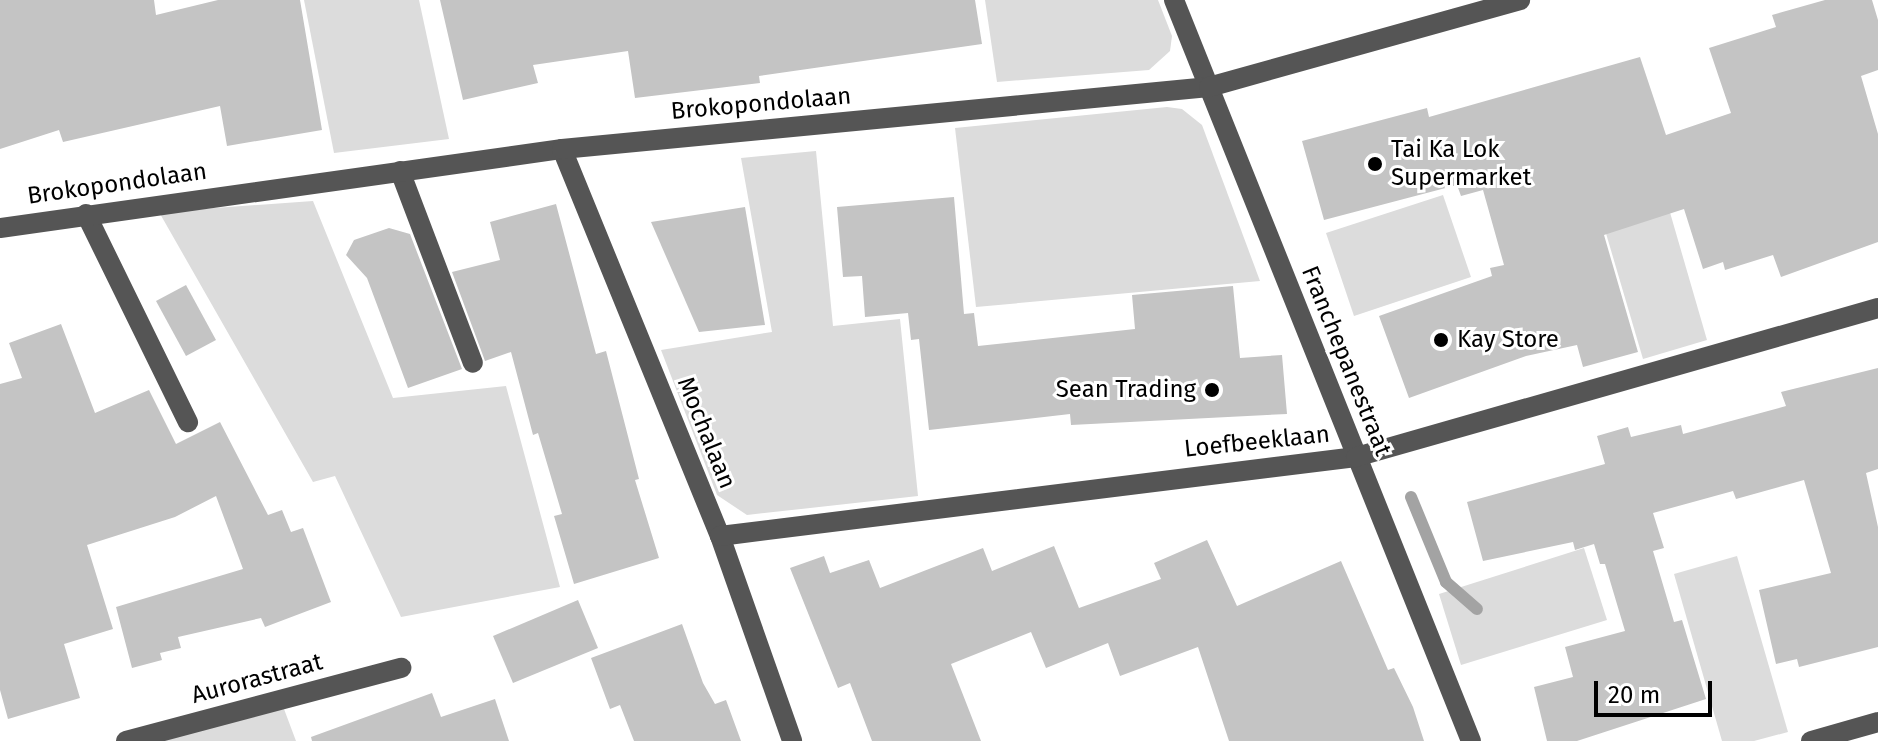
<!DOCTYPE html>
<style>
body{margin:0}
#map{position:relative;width:1878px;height:741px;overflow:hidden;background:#fff;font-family:"Fira Sans",sans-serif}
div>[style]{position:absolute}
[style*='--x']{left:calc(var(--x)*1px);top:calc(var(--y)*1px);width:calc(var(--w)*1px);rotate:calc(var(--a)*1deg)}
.green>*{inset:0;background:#dcdcdc}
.stream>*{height:12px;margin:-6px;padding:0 6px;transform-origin:6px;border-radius:6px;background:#a3a3a3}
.building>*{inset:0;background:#c4c4c4}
.minor>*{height:20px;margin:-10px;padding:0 10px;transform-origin:10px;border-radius:10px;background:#555}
.dots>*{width:22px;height:22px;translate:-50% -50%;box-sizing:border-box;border:4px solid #fff;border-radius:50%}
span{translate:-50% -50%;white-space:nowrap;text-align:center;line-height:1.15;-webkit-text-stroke:6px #fff;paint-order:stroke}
.street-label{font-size:24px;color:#000}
.poi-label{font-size:24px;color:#000}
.left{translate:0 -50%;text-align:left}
.right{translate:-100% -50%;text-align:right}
.scale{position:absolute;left:1594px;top:681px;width:118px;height:36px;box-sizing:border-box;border:4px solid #000;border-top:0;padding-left:10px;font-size:24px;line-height:28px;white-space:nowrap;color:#000;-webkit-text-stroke:6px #fff;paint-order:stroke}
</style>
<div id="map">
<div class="green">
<div style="clip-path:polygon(304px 0,419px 0,449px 139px,334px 153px)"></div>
<div style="clip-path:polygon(985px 0,1158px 0,1172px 36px,1170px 51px,1149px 70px,997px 82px)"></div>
<div style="clip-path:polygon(1167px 107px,1182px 109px,1202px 125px,1260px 281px,976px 307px,955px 128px)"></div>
<div style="clip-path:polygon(816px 151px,833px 326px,900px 319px,918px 496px,747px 515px,717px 495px,661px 350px,772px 332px,741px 158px)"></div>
<div style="clip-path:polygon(1660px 178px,1707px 340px,1643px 359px,1595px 196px)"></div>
<div style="clip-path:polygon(1443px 195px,1471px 277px,1354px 316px,1326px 233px)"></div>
<div style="clip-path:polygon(313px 201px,393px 398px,506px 386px,560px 587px,401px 617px,335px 476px,313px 482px,159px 212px)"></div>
<div style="clip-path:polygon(1584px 548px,1607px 620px,1461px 665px,1439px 594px)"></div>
<div style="clip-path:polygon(1737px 556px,1788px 732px,1754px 741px,1722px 741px,1674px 574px)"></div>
<div style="clip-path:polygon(281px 701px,296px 741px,132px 741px)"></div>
</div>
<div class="stream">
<div style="--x:1411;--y:497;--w:92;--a:67.6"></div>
<div style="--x:1446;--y:582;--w:41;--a:41.1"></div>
</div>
<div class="building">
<div style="clip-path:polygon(0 0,154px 0,156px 15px,218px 0,300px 0,322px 130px,227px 146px,220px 106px,63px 142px,59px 130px,0 149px)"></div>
<div style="clip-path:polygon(440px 0,975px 0,982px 44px,759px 76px,760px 83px,635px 98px,628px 51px,533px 65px,538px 83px,463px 100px)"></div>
<div style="clip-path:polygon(1825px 0,1872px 0,1878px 20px,1878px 70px,1861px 76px,1878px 134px,1878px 242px,1781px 277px,1773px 255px,1725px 270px,1723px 262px,1703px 269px,1684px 209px,1604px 235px,1638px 352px,1583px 367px,1577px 345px,1526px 356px,1409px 398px,1379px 316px,1492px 276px,1490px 268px,1504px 265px,1483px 190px,1461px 196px,1457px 185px,1324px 220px,1302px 141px,1427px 108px,1429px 117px,1640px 57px,1666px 135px,1731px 113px,1709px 48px,1776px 27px,1772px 15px)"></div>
<div style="clip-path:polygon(954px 197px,964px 314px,974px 313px,978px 346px,1135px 329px,1132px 295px,1233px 286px,1240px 358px,1282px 355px,1287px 414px,1071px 425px,1070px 414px,929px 430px,919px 339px,911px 340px,908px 313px,865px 317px,862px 276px,843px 277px,837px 207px)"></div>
<div style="clip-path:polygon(556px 204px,596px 354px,606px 351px,639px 479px,635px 480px,659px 558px,574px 584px,554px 516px,562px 514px,538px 433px,533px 435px,511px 352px,485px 361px,452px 272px,500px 260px,490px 222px)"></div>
<div style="clip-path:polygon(745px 207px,765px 325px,699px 332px,651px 222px)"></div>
<div style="clip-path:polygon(389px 228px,410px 234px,462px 369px,408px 388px,367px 278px,346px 255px,354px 240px)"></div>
<div style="clip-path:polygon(186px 285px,216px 340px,186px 356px,156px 301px)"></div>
<div style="clip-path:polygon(61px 324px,95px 413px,149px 390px,176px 444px,220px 422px,268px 515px,282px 510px,291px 532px,303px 528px,331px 602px,265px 627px,261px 618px,178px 637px,181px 648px,160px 653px,162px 660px,132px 668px,116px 607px,243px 569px,216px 496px,175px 517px,87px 545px,113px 629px,64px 644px,80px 698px,8px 719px,0 690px,0 384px,22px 378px,9px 343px)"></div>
<div style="clip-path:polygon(1878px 368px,1878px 469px,1866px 473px,1878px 527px,1878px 647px,1799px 667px,1797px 659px,1776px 664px,1759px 590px,1831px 573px,1804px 480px,1736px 499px,1733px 491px,1653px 513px,1664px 548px,1653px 551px,1674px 622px,1682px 620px,1706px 699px,1577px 741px,1547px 741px,1534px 687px,1573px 677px,1565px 647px,1625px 631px,1605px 564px,1600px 564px,1594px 544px,1575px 550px,1573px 542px,1483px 561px,1467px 502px,1605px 464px,1597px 436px,1628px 427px,1631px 437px,1681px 425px,1683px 434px,1786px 406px,1781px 392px)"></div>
<div style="clip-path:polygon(1207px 540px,1237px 606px,1341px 561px,1388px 670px,1394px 668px,1413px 707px,1424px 741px,1229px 741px,1198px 647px,1120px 676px,1108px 643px,1046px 668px,1031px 632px,951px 664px,981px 741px,872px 741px,850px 683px,838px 688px,790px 568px,824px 556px,830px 573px,869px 560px,880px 588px,983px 548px,992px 571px,1054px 546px,1079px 608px,1161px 579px,1154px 563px)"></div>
<div style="clip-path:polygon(578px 600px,598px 648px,513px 683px,493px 636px)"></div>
<div style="clip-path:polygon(682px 624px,703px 683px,715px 704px,726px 700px,741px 741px,634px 741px,620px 705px,610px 709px,591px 658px)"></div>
<div style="clip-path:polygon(432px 693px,441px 717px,495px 699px,509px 741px,312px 741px,311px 737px)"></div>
</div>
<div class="minor">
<div style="--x:1174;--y:0;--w:798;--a:68.16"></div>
<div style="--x:562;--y:149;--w:418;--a:67.8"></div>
<div style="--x:720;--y:536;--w:217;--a:70.6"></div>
<div style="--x:400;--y:171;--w:205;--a:69.2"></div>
<div style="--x:86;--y:214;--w:232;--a:63.9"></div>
<div style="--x:0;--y:228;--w:568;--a:-8"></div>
<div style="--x:562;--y:149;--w:650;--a:-5.47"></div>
<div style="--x:1209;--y:87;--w:323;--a:-15.6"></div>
<div style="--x:720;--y:536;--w:641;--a:-7.08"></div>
<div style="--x:1356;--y:457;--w:543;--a:-15.93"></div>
<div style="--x:126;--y:741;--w:285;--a:-14.9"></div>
<div style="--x:1811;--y:741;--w:70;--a:-15.8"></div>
</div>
<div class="dots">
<div style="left:1375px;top:164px;background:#000"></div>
<div style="left:1441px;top:340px;background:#000"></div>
<div style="left:1212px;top:390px;background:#000"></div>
</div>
<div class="street-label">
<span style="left:761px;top:104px;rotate:-5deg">Brokopondolaan</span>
<span style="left:117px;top:184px;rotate:-8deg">Brokopondolaan</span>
<span style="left:1346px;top:361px;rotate:68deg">Franchepanestraat</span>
<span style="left:706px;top:433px;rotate:68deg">Mochalaan</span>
<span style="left:1257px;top:442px;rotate:-6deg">Loefbeeklaan</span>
<span style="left:257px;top:679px;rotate:-15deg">Aurorastraat</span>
</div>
<div class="poi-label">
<span class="left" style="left:1391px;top:164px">Tai Ka Lok<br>Supermarket</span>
<span class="left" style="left:1457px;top:340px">Kay Store</span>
<span class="right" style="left:1196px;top:390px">Sean Trading</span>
</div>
<div class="scale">20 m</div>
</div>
